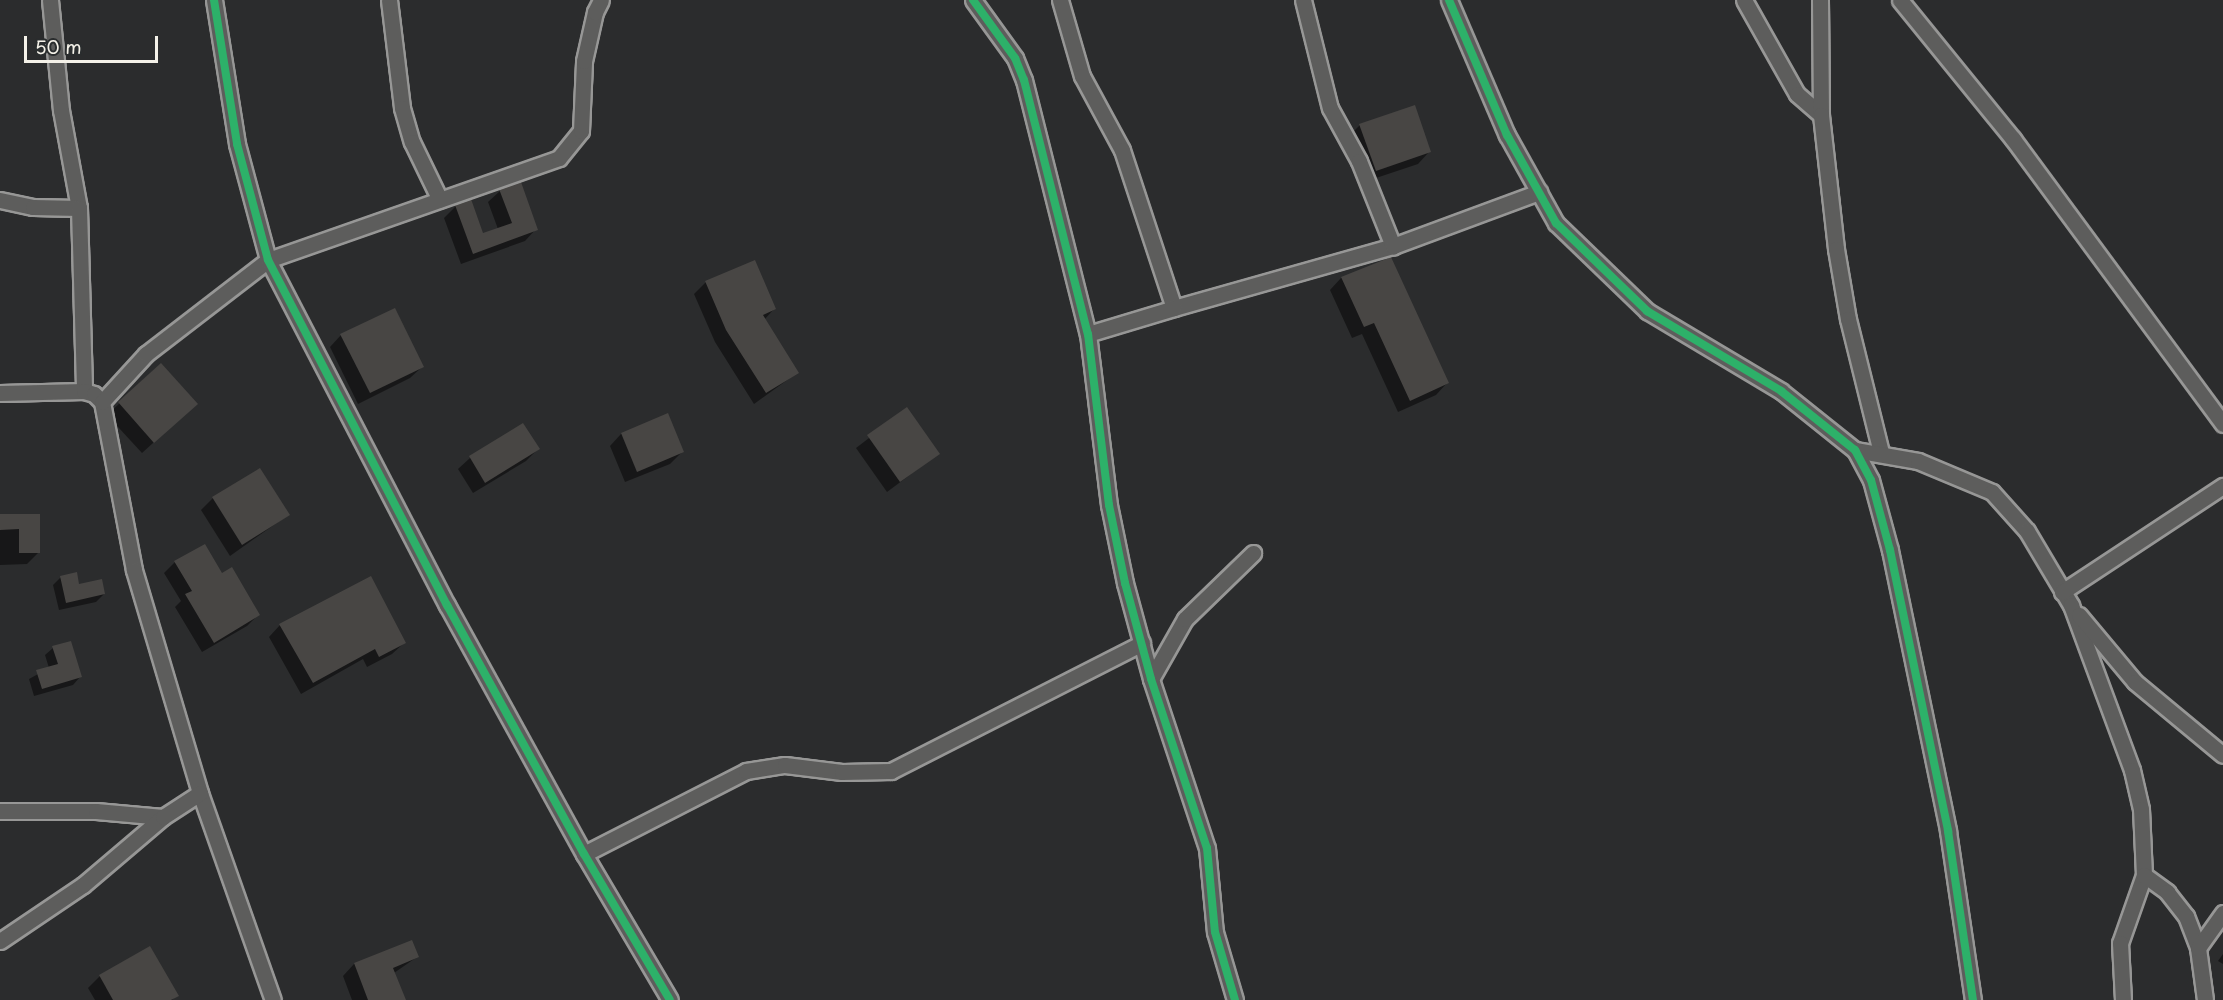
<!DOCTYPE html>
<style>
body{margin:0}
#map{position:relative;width:2223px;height:1000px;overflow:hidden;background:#2b2c2d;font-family:"Playpen Sans",sans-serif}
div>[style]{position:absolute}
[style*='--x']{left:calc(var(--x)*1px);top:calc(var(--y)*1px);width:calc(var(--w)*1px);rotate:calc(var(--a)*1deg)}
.shadow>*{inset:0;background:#0007}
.building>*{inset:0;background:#484644}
.roads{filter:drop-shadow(2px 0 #979796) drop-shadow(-2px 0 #979796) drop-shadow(0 2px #979796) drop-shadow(0 -2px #979796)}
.street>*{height:15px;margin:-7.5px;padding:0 7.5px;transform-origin:7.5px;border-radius:7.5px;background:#5d5d5c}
.cycleway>*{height:8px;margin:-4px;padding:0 4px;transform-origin:4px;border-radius:4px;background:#2db169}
span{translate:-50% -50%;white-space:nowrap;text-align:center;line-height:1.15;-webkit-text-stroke:4.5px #2a2d2e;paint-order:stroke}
.scale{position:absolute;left:24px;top:36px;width:134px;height:27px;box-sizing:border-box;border:3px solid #f4f1e8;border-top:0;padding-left:8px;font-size:18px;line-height:21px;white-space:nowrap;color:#f4f1e8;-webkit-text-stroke:4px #2a2d2e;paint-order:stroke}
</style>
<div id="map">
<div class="shadow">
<div style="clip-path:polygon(1360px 125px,1429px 152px,1418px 164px,1364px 182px,1348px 137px)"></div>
<div style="clip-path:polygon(500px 191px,536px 229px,525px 241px,461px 264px,444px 218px,456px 206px,482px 235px,498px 229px,488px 202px)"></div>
<div style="clip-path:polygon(1390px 259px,1447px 383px,1436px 395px,1398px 412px,1362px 334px,1352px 338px,1330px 290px,1341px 278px)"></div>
<div style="clip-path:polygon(706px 282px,774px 309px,764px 320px,797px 373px,754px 404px,715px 342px,694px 294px)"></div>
<div style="clip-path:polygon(341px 335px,422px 367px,410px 378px,358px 404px,330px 347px)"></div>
<div style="clip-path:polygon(161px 365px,184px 415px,142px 453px,107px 415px)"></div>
<div style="clip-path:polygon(907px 409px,938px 454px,887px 492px,856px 448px)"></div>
<div style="clip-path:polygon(667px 415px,682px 452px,670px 464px,625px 482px,610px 446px,621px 434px)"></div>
<div style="clip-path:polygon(523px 425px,538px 449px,526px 461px,473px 493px,458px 469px,470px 458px)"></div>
<div style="clip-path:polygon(213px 498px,288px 515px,230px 556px,201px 510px)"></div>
<div style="clip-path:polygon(39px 515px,39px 552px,27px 564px,0 565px,0 516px)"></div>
<div style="clip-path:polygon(175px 562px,222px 575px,258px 615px,247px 626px,202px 652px,175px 607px,181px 601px,164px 573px)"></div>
<div style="clip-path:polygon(60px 578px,78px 585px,104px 594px,96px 602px,59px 610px,53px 585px)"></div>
<div style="clip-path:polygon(280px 625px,404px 643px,392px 654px,367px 667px,363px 659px,301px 694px,269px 637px)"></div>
<div style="clip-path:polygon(53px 648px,80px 677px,73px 685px,34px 696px,29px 679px,49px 668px,45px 655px)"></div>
<div style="clip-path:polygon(411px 942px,417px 957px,394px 973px,405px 1000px,352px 1000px,343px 976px,354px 964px)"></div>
<div style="clip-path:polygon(149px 948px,177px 995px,172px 1000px,95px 1000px,88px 988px,100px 976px)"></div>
<div style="clip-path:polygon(2223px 954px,2223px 964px,2218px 961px)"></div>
</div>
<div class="building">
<div style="clip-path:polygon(1415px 105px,1431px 152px,1376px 171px,1359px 124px)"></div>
<div style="clip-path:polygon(521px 182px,538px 230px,473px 254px,455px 205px,471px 199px,483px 233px,512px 223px,499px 189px)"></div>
<div style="clip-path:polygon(1391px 257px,1449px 383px,1410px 401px,1374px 323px,1364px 327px,1341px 277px)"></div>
<div style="clip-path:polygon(755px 260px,776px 309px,763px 315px,799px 373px,766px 393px,726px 330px,705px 281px)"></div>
<div style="clip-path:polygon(395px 308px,424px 367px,370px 393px,340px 334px)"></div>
<div style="clip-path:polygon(161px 363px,198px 404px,154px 443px,118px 402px)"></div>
<div style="clip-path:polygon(907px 407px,940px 454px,900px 482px,867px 435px)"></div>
<div style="clip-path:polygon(668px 413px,684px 452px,637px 472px,621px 433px)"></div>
<div style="clip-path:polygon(523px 423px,540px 449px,485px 483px,469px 456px)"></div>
<div style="clip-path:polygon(260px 468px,290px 515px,242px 545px,212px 497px)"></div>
<div style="clip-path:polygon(0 514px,40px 514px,40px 553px,19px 553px,19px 529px,0 530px)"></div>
<div style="clip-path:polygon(205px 544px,222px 573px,232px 567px,260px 615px,214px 643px,185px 594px,192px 591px,174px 561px)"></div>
<div style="clip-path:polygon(77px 572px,79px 584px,102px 579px,105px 594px,66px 603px,60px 576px)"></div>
<div style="clip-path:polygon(371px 576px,406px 643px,379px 657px,375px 649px,313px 683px,279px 624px)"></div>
<div style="clip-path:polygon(71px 641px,82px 677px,42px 689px,36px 670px,58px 664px,52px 646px)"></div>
<div style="clip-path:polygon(412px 940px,419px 957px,393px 968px,406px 1000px,368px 1000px,354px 963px)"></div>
<div style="clip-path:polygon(150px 946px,179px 996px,171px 1000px,113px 1000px,99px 975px)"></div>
</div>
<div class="roads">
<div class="street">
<div style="--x:50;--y:0;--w:111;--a:84.3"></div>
<div style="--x:61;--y:110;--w:100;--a:79.6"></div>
<div style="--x:214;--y:0;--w:146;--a:80.9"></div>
<div style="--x:237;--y:144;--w:120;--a:75"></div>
<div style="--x:268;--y:260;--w:389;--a:62.6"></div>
<div style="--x:447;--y:605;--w:284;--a:61.2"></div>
<div style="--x:584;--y:854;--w:169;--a:59.5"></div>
<div style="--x:389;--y:0;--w:109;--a:83.1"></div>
<div style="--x:402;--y:108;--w:35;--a:74"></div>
<div style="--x:412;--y:142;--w:64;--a:64.2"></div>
<div style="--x:973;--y:0;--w:72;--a:54.1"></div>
<div style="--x:1015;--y:58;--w:24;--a:68"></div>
<div style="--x:1024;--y:80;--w:262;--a:75.9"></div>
<div style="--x:1088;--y:334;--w:172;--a:83"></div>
<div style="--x:1109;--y:505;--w:80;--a:78.4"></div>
<div style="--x:1125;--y:583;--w:99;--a:74.8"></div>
<div style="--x:1151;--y:679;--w:178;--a:71.7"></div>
<div style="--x:1207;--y:848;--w:84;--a:84.6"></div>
<div style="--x:1215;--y:932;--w:71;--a:73.6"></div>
<div style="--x:1060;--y:0;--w:79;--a:73.9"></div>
<div style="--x:1082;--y:76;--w:84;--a:61.6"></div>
<div style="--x:1122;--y:150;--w:166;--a:71.8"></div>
<div style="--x:1174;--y:308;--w:228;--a:-15.8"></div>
<div style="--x:1303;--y:0;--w:111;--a:76"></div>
<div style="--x:1330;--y:108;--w:60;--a:61.3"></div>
<div style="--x:1359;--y:161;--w:92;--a:68.2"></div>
<div style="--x:1393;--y:246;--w:156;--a:-20.3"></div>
<div style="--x:1449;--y:0;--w:147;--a:66.8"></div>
<div style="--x:1507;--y:135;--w:101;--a:60.9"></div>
<div style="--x:1556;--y:223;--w:127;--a:44"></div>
<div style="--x:1647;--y:311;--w:156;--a:30.8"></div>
<div style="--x:1781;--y:391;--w:95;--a:38.6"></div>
<div style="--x:1855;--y:450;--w:34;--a:62"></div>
<div style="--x:1871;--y:480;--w:73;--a:74.8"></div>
<div style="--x:1890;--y:550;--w:287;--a:78.3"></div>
<div style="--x:1948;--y:831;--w:171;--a:81.6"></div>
<div style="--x:1744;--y:0;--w:108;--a:60.6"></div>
<div style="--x:1797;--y:94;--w:32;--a:41"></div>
<div style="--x:1820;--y:0;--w:115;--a:89.5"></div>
<div style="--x:1821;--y:115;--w:135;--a:83.6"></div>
<div style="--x:1836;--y:249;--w:71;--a:80.3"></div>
<div style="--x:1848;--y:319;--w:137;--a:76.1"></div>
<div style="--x:1900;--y:0;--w:179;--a:50.9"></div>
<div style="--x:2013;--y:139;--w:354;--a:53.6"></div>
<div style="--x:0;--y:200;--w:34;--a:12"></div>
<div style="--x:33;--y:207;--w:46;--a:1.2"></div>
<div style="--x:79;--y:208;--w:183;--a:88.4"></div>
<div style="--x:1088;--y:334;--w:90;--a:-16.8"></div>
<div style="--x:0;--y:393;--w:84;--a:-1.4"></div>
<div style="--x:84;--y:391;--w:10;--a:17"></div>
<div style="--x:94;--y:394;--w:11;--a:45"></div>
<div style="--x:102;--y:402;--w:171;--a:79.2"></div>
<div style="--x:134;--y:570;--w:233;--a:73.5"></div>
<div style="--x:200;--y:793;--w:219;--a:70.6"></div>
<div style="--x:102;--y:402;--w:65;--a:-47.5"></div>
<div style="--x:146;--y:354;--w:154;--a:-37.6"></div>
<div style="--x:268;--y:260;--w:308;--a:-19.3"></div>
<div style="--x:559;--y:158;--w:35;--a:-51"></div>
<div style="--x:581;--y:131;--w:70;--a:-87.5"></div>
<div style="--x:584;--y:61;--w:50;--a:-77.3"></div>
<div style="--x:595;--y:12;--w:13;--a:-63"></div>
<div style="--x:1855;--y:450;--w:64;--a:9.9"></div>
<div style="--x:1918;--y:461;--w:80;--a:22.7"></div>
<div style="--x:1992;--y:492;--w:52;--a:48.1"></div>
<div style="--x:2027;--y:531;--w:86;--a:59.3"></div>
<div style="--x:2071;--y:605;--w:176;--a:69.7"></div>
<div style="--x:2132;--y:770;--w:40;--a:77"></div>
<div style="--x:2141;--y:809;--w:66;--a:87.4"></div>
<div style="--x:2144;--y:875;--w:72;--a:109.4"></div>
<div style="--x:2120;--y:943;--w:57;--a:87"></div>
<div style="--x:2062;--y:592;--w:193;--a:-33.4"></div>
<div style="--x:2079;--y:615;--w:87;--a:50.1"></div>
<div style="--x:2135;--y:682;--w:114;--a:39.7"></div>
<div style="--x:1151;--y:679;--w:69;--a:-60.5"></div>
<div style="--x:1185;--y:619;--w:95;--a:-44.1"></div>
<div style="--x:0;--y:811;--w:96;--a:0"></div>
<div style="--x:96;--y:811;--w:67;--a:5.1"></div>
<div style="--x:584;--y:854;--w:182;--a:-27.1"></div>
<div style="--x:746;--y:771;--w:39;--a:-9"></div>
<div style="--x:785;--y:765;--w:57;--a:7"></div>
<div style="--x:842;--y:772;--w:49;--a:-1.2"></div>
<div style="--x:891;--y:771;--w:282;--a:-27"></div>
<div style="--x:2144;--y:875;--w:29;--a:36"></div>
<div style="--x:2167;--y:892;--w:31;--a:52"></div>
<div style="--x:2186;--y:916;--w:34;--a:69"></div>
<div style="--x:2198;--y:948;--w:52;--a:82.3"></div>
<div style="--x:0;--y:941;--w:100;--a:-34"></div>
<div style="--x:83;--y:885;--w:105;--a:-40.4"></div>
<div style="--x:163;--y:817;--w:44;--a:-33"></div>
<div style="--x:2198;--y:948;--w:43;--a:-54.5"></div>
</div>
</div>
<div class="cycleway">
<div style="--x:214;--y:0;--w:146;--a:80.9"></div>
<div style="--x:237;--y:144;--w:120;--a:75"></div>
<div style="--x:268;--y:260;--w:389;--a:62.6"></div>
<div style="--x:447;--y:605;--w:284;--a:61.2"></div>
<div style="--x:584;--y:854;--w:169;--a:59.5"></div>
<div style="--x:973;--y:0;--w:72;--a:54.1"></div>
<div style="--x:1015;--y:58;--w:24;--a:68"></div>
<div style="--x:1024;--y:80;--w:262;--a:75.9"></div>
<div style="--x:1088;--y:334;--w:172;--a:83"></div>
<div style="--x:1109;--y:505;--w:80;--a:78.4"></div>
<div style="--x:1125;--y:583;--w:99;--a:74.8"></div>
<div style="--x:1151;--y:679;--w:178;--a:71.7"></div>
<div style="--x:1207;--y:848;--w:84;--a:84.6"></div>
<div style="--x:1215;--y:932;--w:71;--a:73.6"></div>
<div style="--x:1449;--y:0;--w:147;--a:66.8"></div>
<div style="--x:1507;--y:135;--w:101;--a:60.9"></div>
<div style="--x:1556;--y:223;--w:127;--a:44"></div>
<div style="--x:1647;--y:311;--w:156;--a:30.8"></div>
<div style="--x:1781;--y:391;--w:95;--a:38.6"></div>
<div style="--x:1855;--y:450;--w:34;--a:62"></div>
<div style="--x:1871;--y:480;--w:73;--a:74.8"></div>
<div style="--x:1890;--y:550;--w:287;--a:78.3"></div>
<div style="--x:1948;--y:831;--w:171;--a:81.6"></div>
</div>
<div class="scale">50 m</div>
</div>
